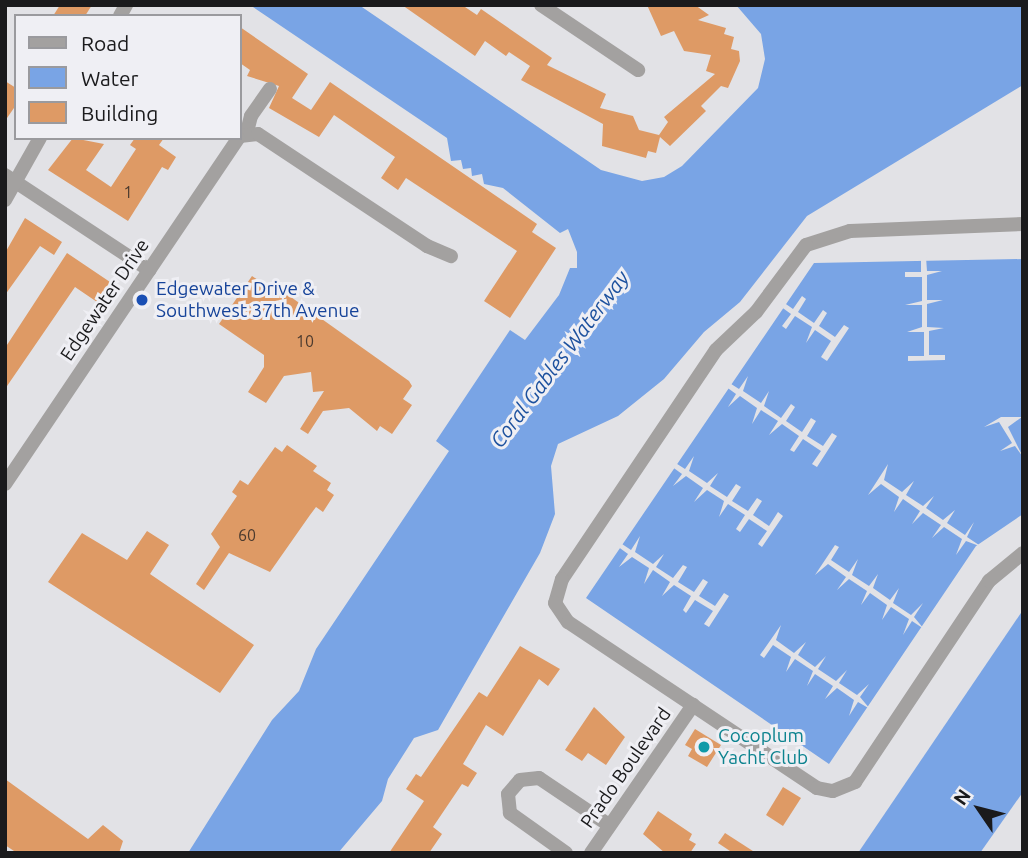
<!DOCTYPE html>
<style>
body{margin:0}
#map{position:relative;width:1028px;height:858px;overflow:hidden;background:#e2e2e6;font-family:Ubuntu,sans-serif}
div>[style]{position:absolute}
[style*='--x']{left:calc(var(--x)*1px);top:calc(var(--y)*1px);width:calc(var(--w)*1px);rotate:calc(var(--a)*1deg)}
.water>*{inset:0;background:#79a4e5}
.pier>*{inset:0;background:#e2e2e6}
.building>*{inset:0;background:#de9a65}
.minor>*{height:14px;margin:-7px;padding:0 7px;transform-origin:7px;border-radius:7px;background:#a3a1a0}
.dots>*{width:19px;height:19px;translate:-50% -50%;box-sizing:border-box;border:4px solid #efeff4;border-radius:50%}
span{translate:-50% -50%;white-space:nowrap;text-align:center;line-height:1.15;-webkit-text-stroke:6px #efeff4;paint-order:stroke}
.number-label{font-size:16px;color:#4b3a2e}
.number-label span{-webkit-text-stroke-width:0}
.transit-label{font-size:19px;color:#164399}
.left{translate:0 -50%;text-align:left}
.street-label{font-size:19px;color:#1a1a1c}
.culture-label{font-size:19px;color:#0d838f}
.water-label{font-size:21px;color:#1d519e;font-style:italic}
.frame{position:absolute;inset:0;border:7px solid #1a1a1c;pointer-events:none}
.legend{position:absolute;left:14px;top:14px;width:228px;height:126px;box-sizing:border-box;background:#efeff4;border:2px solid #9a9a9e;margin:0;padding:9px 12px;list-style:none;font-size:21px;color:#1a1a1c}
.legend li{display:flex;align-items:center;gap:14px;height:35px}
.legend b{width:35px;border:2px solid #9a9a9e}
.north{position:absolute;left:944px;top:774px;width:70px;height:70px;-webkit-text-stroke:5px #efeff4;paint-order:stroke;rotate:305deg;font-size:19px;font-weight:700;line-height:28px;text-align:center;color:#1a1a1c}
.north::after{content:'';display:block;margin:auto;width:24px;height:32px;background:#1a1a1c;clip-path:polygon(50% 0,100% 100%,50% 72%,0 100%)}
</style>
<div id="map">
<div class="water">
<div style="clip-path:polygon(250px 5px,359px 5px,601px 170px,642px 181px,664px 177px,682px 166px,758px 88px,765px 59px,761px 34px,736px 5px,1023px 5px,1023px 85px,807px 216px,740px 302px,704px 332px,664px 379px,618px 416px,558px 444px,551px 466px,555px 514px,540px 553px,438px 730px,414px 738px,388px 779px,382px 801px,338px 853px,188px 853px,272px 720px,299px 691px,316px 649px,449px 451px,436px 441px,510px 330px,525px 340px,559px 295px,570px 268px,577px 268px,577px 252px,568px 229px,560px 233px,503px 188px,484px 184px,482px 174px,472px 176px,471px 168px,463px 169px,461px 160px,451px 161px,447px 138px)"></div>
<div style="clip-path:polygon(1023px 259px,1023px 514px,976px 546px,829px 764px,586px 598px,814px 263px)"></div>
<div style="clip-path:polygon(1023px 610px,1023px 792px,980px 853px,858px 853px)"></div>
</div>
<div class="pier">
<div style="clip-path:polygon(921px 257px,926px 257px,927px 271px,942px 271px,927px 275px,927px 300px,943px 300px,927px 304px,927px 327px,944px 328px,929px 331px,929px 355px,945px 355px,945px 360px,908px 361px,908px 356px,924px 356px,924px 332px,907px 332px,922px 327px,922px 305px,905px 305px,922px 301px,922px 277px,905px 277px,905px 272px,921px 272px)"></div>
<div style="clip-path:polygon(802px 296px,806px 299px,798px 312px,814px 323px,823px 310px,827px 313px,819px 326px,835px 337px,844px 325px,849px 328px,827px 361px,821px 357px,831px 341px,815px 330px,806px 343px,812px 327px,795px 316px,786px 329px,782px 326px,791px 314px,780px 306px,783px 302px,793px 309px)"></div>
<div style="clip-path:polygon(748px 376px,743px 391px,761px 403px,769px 391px,764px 406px,781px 418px,791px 404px,795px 407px,786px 421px,802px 432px,811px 418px,816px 421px,807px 436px,823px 446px,832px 433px,837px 436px,817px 467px,812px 464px,821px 451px,803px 439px,794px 452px,790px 450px,799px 436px,782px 424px,769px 435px,778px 421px,761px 410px,752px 424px,757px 408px,740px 396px,728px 407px,736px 394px,725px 386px,728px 382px,739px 389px)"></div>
<div style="clip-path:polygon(1001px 417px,1022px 417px,1008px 427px,1023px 457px,1015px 446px,1000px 451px,1012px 443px,999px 422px,984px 427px)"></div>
<div style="clip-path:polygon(694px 456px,689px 471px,707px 483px,718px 473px,710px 486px,727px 497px,736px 484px,741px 487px,732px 501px,748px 511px,757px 498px,762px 501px,753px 515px,769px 526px,778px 512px,783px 516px,762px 547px,758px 544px,767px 531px,749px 519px,740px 532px,736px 529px,745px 515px,728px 504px,719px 517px,724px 501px,707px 490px,694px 502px,703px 488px,686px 476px,673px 486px,682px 474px,671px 466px,674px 462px,685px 469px)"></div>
<div style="clip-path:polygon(888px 464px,884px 480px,902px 492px,914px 481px,906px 495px,923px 506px,934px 496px,926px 508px,943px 520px,955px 510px,947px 523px,965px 535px,974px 522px,967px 537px,982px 547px,966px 541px,956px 555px,962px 539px,944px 527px,932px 538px,941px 525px,923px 513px,912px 524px,920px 511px,903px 499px,894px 512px,899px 497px,881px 484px,868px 495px)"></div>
<div style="clip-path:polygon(640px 536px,635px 552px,653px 564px,664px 554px,656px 567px,673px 578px,683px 565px,687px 567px,678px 582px,694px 592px,703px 579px,708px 582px,699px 596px,715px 606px,724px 593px,729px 596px,709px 627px,704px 624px,713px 611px,695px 600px,686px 613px,683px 610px,691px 596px,674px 585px,662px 596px,670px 582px,653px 570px,644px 584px,649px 568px,632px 557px,619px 567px,628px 554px,617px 546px,619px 542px,631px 550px)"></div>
<div style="clip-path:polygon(835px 545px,839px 547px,831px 560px,849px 572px,858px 559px,852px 575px,869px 586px,878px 574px,873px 588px,890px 600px,899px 588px,893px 603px,911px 615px,923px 603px,914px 617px,924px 629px,912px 621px,903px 635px,909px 619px,891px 607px,882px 620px,887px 605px,870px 593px,861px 605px,867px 591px,849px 579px,837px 590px,846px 577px,828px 564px,815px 575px)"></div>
<div style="clip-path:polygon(781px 625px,776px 640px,794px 653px,806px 642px,798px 655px,815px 667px,826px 656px,818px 669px,836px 681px,847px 670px,839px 683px,857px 695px,869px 684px,860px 697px,870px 709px,858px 702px,849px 716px,854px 700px,837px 688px,825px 699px,833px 686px,815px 674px,807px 686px,813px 671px,795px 659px,786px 672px,791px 657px,773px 645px,764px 658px,760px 655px)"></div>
</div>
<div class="building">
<div style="clip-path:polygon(60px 5px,92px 5px,85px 16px,53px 16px)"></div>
<div style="clip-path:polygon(402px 5px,462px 5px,477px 15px,481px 9px,552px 58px,547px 65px,606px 94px,600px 108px,633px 116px,639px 130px,659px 135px,668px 122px,664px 117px,715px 74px,706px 71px,711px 55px,684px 51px,674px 31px,661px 36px,647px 5px,695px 5px,709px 15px,698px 20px,726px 28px,724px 34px,734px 37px,731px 49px,739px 51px,740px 61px,728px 88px,721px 86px,701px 106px,706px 111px,670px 146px,660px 137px,656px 153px,648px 151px,646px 158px,602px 146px,603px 124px,521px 80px,530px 66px,509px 52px,506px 56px,485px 41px,475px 56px)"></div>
<div style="clip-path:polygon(240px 27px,308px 74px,292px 98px,311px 110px,330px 82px,537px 224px,532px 232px,556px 248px,510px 318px,484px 301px,517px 251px,406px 178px,398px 190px,381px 178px,395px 157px,334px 115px,319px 137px,269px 108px,279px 86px,247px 76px,250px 70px,240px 63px)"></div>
<div style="clip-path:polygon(5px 81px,16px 88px,16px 105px,5px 121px)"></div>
<div style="clip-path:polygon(73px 138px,104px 144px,86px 170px,111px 187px,136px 149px,130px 145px,135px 138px,164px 138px,159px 145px,176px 157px,168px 170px,162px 167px,128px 221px,48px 170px)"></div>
<div style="clip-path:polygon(25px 218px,62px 242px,54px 255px,40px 246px,5px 295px,5px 253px)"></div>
<div style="clip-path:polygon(67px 253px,110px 282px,97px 302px,75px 287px,5px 389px,5px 348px)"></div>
<div style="clip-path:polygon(252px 276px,271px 289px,274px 285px,409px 381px,412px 386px,403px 399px,412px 405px,392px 434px,380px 426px,377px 431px,349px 408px,323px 411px,308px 434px,300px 429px,324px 391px,313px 392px,311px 372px,284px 376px,266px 403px,248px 392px,264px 367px,264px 355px,219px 324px)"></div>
<div style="clip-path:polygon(287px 445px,317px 466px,313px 471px,331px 483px,327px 490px,334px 495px,323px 512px,316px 507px,310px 515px,270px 572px,229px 553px,204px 590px,196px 584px,220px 547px,211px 534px,237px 496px,232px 492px,240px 480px,248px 485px,275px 447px,282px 452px)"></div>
<div style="clip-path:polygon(147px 531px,169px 545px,150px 574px,254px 645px,220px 693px,48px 582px,82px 533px,127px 560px)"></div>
<div style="clip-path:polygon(520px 646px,560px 669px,548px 686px,539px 679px,503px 736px,486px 725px,463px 764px,477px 773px,468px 787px,462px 784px,433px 827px,442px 834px,429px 853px,389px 853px,424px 801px,406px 789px,416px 774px,421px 777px,479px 692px,487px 697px)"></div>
<div style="clip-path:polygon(594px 707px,625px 737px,606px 765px,588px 753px,582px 761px,565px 750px)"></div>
<div style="clip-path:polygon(695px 729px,721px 745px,707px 767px,688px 756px,692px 749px,685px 745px)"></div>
<div style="clip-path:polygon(5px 779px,88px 839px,103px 825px,123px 841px,119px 853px,17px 853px,5px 845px)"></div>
<div style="clip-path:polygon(783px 787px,801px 798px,783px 826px,766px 815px)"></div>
<div style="clip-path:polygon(658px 811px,692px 834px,689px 840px,696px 844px,690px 853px,665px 853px,643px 834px)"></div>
<div style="clip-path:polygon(725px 833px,756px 853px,733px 853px,718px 843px)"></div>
</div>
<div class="minor">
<div style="--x:541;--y:5;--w:117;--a:33.8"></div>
<div style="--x:120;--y:16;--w:13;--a:-61"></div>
<div style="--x:247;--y:132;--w:16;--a:-76"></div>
<div style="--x:251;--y:116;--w:33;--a:-55"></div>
<div style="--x:240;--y:136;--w:18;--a:-6"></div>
<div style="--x:258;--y:134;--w:203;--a:33.5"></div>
<div style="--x:427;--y:246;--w:26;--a:23"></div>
<div style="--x:5;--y:175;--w:173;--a:33.4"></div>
<div style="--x:5;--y:200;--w:71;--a:-60.6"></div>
<div style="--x:1023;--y:224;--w:173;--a:177.7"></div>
<div style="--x:850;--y:231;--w:46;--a:162.3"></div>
<div style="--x:806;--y:245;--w:84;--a:126.7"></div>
<div style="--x:756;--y:312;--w:55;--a:136.5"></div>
<div style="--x:716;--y:350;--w:276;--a:123.9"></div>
<div style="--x:562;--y:579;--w:25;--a:106"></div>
<div style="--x:555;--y:603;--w:23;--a:56"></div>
<div style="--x:568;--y:622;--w:299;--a:33.7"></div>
<div style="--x:817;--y:788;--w:16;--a:11"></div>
<div style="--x:833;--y:791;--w:24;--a:-22"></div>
<div style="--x:855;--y:782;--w:242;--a:-56.3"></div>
<div style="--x:989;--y:581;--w:44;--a:-39.5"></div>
<div style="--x:5;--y:484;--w:417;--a:-56"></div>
<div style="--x:566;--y:853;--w:69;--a:-144.5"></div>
<div style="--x:510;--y:813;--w:19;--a:-96"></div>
<div style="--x:508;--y:794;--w:18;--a:-49"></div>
<div style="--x:520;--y:780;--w:19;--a:-6"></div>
<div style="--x:539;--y:778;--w:84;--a:33.9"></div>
<div style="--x:591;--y:853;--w:180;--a:-55.4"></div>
</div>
<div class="dots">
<div style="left:142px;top:300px;background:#1a4fb4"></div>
<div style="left:704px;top:747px;background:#0f9aa8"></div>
</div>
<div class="number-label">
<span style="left:128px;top:192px">1</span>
<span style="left:305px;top:341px">10</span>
<span style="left:247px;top:535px">60</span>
</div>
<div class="transit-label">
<span class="left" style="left:156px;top:300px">Edgewater Drive &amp;<br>Southwest 37th Avenue</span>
</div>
<div class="street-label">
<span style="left:105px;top:300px;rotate:-56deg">Edgewater Drive</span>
<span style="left:626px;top:768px;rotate:-55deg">Prado Boulevard</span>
</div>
<div class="culture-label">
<span class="left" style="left:718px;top:747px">Cocoplum<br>Yacht Club</span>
</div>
<div class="water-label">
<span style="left:559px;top:359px;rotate:-53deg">Coral Gables Waterway</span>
</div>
<div class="frame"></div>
<ul class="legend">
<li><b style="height:9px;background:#a3a1a0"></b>Road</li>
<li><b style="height:19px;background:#79a4e5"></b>Water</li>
<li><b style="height:19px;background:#de9a65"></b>Building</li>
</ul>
<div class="north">N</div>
</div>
